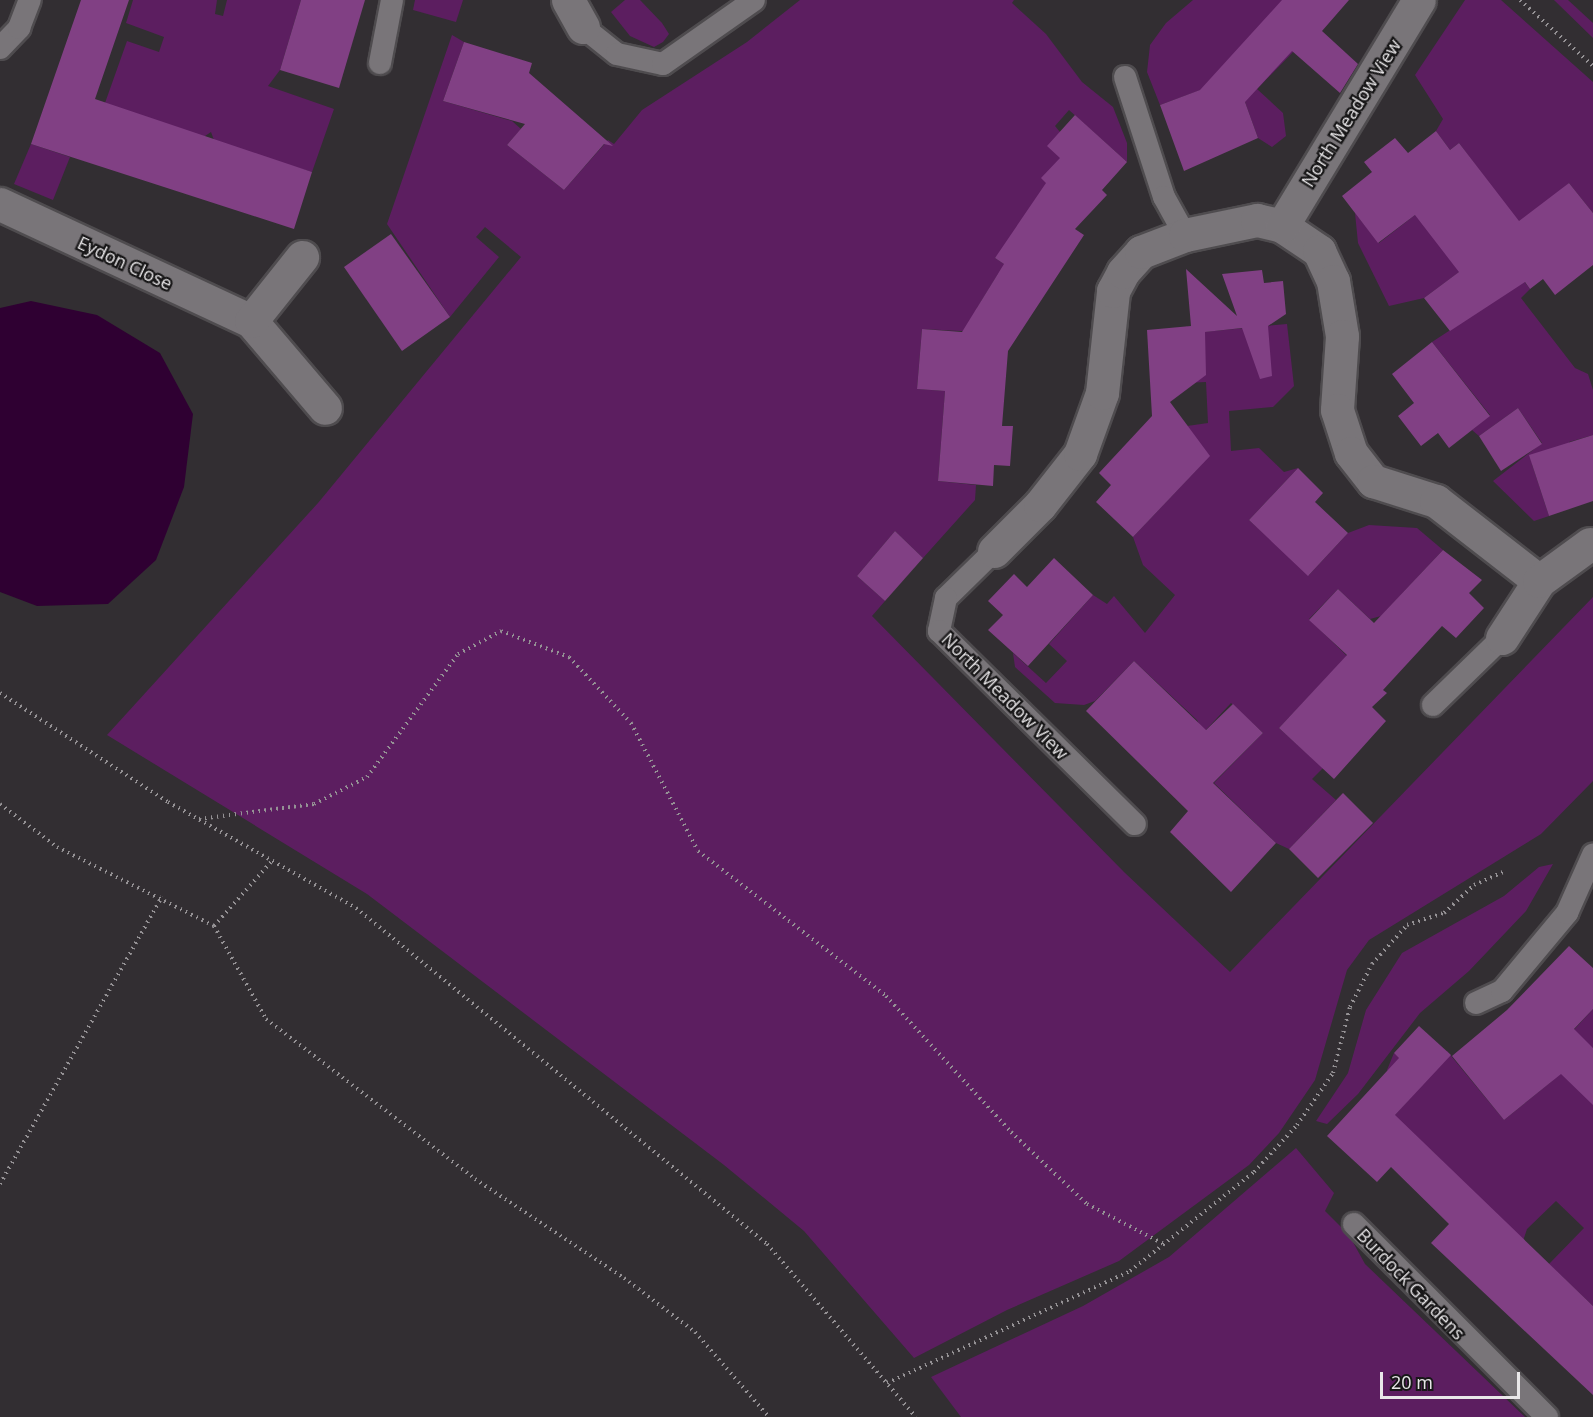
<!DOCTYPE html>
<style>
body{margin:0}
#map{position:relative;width:1593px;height:1417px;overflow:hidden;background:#322e32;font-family:"Open Sans",sans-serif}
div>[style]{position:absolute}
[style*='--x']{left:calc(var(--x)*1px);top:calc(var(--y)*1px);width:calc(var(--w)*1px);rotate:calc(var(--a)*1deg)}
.green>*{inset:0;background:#5c1e60}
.water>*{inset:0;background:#2f0032}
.building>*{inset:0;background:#814084}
.path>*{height:4px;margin-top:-2px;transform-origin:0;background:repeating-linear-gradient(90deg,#959295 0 1.5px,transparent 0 6px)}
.roads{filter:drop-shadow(2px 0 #4f4c4f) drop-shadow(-2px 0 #4f4c4f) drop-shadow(0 2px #4f4c4f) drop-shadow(0 -2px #4f4c4f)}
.lane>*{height:22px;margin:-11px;padding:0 11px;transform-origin:11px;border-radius:11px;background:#797579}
.street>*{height:33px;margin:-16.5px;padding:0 16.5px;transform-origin:16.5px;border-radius:16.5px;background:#797579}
span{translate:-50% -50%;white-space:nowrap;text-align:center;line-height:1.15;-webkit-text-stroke:4.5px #181718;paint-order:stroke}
.street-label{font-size:18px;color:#e9e7e9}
.scale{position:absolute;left:1380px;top:1372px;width:140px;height:27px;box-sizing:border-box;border:3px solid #e9e7e9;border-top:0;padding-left:8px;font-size:18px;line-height:21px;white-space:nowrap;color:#e9e7e9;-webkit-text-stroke:4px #181718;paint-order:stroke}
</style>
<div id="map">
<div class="green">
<div style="clip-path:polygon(133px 0,217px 0,215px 14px,223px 16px,227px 0,301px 0,280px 70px,268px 86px,334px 109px,312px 172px,215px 143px,211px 132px,202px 138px,105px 103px,127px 41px,159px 52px,164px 37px,126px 23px)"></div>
<div style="clip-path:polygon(415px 0,463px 0,456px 22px,413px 10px)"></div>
<div style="clip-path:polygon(625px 0,640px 0,662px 23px,669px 34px,663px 42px,654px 47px,630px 36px,611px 12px)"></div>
<div style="clip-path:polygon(800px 0,1014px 0,1012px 3px,1046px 34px,1082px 82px,1113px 107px,1127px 143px,1127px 162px,1069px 110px,1055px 126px,1060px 132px,1062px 197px,995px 258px,1046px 292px,998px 274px,977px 308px,1018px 334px,922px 329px,917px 389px,945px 391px,938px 481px,976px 485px,975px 500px,923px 558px,895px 531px,857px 576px,885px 601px,872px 616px,1124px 872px,1230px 972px,1593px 597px,1593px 781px,1541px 834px,1369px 940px,1347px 970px,1315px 1080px,1279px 1133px,1249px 1165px,1119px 1261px,1007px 1310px,914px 1358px,804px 1231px,724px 1165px,367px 894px,107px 735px,318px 503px,521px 257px,485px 227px,476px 237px,499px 257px,450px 317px,387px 224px,452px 35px,464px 42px,443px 101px,512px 121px,521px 129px,507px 145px,564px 190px,608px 140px,614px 144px,642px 110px,747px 42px)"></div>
<div style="clip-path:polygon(1193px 0,1282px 0,1293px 52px,1257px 89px,1283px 113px,1286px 136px,1272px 147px,1258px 138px,1236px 77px,1160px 105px,1147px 72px,1150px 45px,1166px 23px)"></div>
<div style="clip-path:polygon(1465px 0,1501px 0,1593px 82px,1593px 213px,1569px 183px,1498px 247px,1530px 289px,1521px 298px,1575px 368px,1588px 374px,1593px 390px,1593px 435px,1569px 442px,1571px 451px,1532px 464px,1549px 516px,1534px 521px,1493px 481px,1542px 443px,1518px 408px,1479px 436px,1472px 430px,1490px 415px,1432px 342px,1487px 306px,1462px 270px,1424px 298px,1389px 306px,1358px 243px,1355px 213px,1379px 243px,1415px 215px,1489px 183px,1459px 143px,1450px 150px,1436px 131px,1443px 119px,1415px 75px)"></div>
<div style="clip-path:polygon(1554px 0,1568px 0,1593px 23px,1593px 38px)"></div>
<div style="clip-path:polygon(31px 144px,70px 157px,53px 200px,14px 184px)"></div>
<div style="clip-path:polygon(1287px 324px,1294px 386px,1273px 407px,1229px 411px,1231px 451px,1259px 448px,1284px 472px,1298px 468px,1249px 520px,1309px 575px,1348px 533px,1369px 525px,1417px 528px,1443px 550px,1381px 616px,1370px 619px,1338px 589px,1309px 619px,1347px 656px,1279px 728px,1323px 768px,1312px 779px,1336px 800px,1289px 849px,1276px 843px,1214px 783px,1263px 733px,1231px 703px,1203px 733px,1197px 720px,1134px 661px,1095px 701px,1084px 705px,1055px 703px,1015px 667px,1013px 653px,1046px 683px,1067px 661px,1049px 644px,1093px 595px,1107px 604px,1114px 596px,1145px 633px,1175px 595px,1143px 565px,1133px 537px,1202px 464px,1166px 429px,1208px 423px,1206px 382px,1163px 384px,1186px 370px,1186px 326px,1192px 333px)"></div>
<div style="clip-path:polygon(1553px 864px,1526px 911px,1469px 971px,1420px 1013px,1358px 1094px,1327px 1124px,1316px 1121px,1348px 1073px,1366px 1010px,1402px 953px,1504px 896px,1539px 867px)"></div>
<div style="clip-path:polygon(1593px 1009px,1593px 1048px,1571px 1033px)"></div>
<div style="clip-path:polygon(1447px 1051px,1504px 1120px,1552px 1081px,1553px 1066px,1593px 1081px,1593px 1306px,1549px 1264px,1584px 1228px,1556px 1201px,1527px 1229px,1523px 1241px,1431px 1150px,1407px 1150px,1383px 1128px,1413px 1095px,1387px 1070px,1394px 1053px,1421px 1078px)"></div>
<div style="clip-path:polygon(1296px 1148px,1334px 1193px,1325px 1211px,1349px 1235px,1365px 1264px,1525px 1417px,961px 1417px,931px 1377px,1083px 1306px,1169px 1257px)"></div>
</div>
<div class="water">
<div style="clip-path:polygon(31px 301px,97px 315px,160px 353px,193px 414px,184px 487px,156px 560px,108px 604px,37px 606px,0 592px,0 308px)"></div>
</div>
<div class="building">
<div style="clip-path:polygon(81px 0,129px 0,95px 99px,312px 172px,294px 229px,31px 144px)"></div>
<div style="clip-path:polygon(301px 0,365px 0,339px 88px,280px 70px)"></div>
<div style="clip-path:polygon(1282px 0,1349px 0,1322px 31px,1358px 64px,1340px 93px,1292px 51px,1245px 102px,1258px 138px,1184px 171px,1160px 105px,1200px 90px)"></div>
<div style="clip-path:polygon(464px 42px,532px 63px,529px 73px,613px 146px,604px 144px,564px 190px,507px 145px,525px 124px,443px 101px)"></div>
<div style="clip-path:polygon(1075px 115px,1127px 162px,1102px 190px,1107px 195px,1075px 229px,1084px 235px,1008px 351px,1002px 426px,1013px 426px,1010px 466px,994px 465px,993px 486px,938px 481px,945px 391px,917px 389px,922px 329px,962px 332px,1004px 264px,995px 258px,1046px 183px,1041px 178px,1060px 158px,1047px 146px)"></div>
<div style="clip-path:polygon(1436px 131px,1450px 150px,1459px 143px,1519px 221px,1569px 183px,1593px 213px,1593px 265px,1555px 295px,1543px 279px,1530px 289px,1525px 282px,1450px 331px,1424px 298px,1459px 272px,1415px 215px,1378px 243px,1342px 196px,1372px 172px,1364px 162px,1395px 138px,1408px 153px)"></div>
<div style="clip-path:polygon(391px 234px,450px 317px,402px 351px,344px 267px)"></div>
<div style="clip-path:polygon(1186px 269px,1237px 316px,1222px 274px,1262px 270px,1264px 283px,1283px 281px,1286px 314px,1268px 326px,1272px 376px,1260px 379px,1242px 328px,1205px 332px,1206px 375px,1170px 402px,1210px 456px,1133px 537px,1096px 502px,1111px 485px,1099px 473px,1152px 416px,1147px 330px,1191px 326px)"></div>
<div style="clip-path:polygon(1432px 342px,1490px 416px,1449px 448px,1438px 433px,1421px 446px,1398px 416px,1414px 403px,1392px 374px)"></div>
<div style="clip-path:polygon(1518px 408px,1542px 444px,1501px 471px,1479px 436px)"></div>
<div style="clip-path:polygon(1593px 435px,1593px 501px,1549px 516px,1529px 455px)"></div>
<div style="clip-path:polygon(1298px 468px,1323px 493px,1315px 502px,1348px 533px,1308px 576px,1249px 520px)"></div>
<div style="clip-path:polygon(895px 531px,923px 558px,885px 601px,857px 576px)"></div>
<div style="clip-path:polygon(1443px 550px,1482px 580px,1469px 593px,1484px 608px,1456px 638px,1442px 626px,1383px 690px,1387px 693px,1372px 707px,1386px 721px,1334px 779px,1279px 728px,1347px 655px,1309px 620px,1338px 589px,1374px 623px)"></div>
<div style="clip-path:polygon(1054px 558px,1093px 595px,1028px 666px,988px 630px,1003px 615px,988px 601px,1014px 574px,1027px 587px)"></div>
<div style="clip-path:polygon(1134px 661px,1206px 730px,1233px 704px,1263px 733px,1213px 783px,1276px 843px,1231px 892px,1170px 832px,1188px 811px,1086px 711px)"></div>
<div style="clip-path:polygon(1343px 793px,1373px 823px,1318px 878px,1289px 849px)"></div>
<div style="clip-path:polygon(1569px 946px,1593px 968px,1593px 1009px,1574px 1029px,1593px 1048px,1593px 1105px,1561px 1074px,1504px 1120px,1452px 1056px,1507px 1010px)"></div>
<div style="clip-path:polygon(1419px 1026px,1451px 1055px,1395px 1115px,1593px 1306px,1593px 1395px,1431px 1243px,1449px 1224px,1391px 1167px,1377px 1182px,1327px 1136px,1399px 1058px,1394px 1053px)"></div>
</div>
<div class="path">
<div style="--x:1520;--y:0;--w:98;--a:42.1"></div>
<div style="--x:0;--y:693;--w:200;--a:33"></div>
<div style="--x:168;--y:802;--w:216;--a:29.4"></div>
<div style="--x:356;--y:908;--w:531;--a:39.27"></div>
<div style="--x:767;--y:1244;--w:228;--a:49.3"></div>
<div style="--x:0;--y:804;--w:71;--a:37"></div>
<div style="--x:57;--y:847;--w:176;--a:26.7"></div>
<div style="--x:214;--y:926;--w:107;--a:60.8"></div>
<div style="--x:266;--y:1019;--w:263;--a:37.4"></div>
<div style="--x:475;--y:1179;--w:179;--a:33.6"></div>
<div style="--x:624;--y:1278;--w:89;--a:37.3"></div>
<div style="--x:695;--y:1332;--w:113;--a:49"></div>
<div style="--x:199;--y:819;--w:116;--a:-7.4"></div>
<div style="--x:314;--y:804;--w:59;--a:-27"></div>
<div style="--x:367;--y:777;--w:153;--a:-53.5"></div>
<div style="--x:458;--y:654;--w:49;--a:-28.1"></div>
<div style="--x:501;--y:631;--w:73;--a:20.9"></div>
<div style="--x:569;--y:657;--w:91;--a:46.8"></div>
<div style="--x:631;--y:723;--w:144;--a:62.4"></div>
<div style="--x:698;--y:851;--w:237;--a:37.6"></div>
<div style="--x:886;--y:996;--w:185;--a:47.4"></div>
<div style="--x:1011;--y:1132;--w:105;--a:43.5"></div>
<div style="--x:1087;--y:1204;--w:87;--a:27.5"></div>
<div style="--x:214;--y:926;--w:87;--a:-48.3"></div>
<div style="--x:0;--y:1184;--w:330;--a:-60.6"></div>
<div style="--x:887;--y:1383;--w:268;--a:-24.7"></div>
<div style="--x:1130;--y:1271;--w:159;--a:-38.6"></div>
<div style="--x:1254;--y:1172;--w:64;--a:-47.5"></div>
<div style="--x:1297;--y:1125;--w:63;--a:-55.3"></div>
<div style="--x:1333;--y:1073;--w:68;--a:-75.6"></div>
<div style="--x:1350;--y:1007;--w:48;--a:-62.9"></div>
<div style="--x:1372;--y:964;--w:52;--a:-48.1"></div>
<div style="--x:1407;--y:925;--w:39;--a:-18"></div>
<div style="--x:1444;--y:913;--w:41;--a:-43"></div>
<div style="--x:1474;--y:885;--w:34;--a:-24"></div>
</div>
<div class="roads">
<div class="lane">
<div style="--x:583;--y:27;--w:43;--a:38.5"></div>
<div style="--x:617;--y:54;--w:47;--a:12.3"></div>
<div style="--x:663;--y:64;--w:111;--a:-35.1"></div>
<div style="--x:0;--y:48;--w:28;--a:-46"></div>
<div style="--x:19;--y:28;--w:30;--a:-69"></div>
<div style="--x:380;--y:63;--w:64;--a:-79.2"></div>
<div style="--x:1125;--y:77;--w:126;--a:72"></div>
<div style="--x:1164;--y:197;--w:43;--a:61.1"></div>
<div style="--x:994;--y:551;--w:67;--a:135.6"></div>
<div style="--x:946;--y:598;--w:34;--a:102"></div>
<div style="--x:939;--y:631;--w:275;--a:44.6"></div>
<div style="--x:1433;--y:705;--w:96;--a:-44.2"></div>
<div style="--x:1476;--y:1003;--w:29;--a:-25"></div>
<div style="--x:1502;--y:991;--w:102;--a:-50.2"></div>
<div style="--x:1567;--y:913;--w:64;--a:-65.9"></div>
<div style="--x:1354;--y:1224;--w:273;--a:45"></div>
</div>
<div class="street">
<div style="--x:568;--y:0;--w:31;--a:61"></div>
<div style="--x:0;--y:204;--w:277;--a:25"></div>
<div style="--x:251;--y:321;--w:114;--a:49.6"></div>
<div style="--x:1282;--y:226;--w:45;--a:34"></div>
<div style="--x:1319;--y:251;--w:33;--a:65"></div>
<div style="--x:1333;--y:281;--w:56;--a:80.7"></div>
<div style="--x:1342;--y:336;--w:74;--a:93.9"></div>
<div style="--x:1337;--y:410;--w:45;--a:72"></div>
<div style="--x:1351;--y:453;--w:36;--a:52"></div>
<div style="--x:1373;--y:481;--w:66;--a:17.6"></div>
<div style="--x:1436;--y:501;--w:130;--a:37.8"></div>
<div style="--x:251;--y:321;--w:82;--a:-51.4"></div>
<div style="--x:994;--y:551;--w:65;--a:-45"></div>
<div style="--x:1040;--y:505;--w:65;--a:-51.9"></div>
<div style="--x:1080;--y:454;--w:65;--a:-70.2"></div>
<div style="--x:1102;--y:393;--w:103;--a:-83.8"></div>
<div style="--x:1113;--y:291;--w:21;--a:-62"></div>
<div style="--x:1123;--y:272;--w:27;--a:-48"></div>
<div style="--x:1141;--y:252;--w:47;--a:-21.1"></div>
<div style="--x:1185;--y:235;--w:74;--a:-11.8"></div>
<div style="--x:1257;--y:220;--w:26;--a:13"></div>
<div style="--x:1282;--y:226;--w:264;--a:-58.8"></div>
<div style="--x:1502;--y:638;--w:68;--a:-57"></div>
<div style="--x:1539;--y:581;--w:63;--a:-36"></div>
</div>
</div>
<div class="street-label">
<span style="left:1351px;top:113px;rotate:-58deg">North Meadow View</span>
<span style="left:125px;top:263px;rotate:25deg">Eydon Close</span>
<span style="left:1005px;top:696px;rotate:45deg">North Meadow View</span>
<span style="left:1411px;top:1284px;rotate:46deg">Burdock Gardens</span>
</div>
<div class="scale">20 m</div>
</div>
